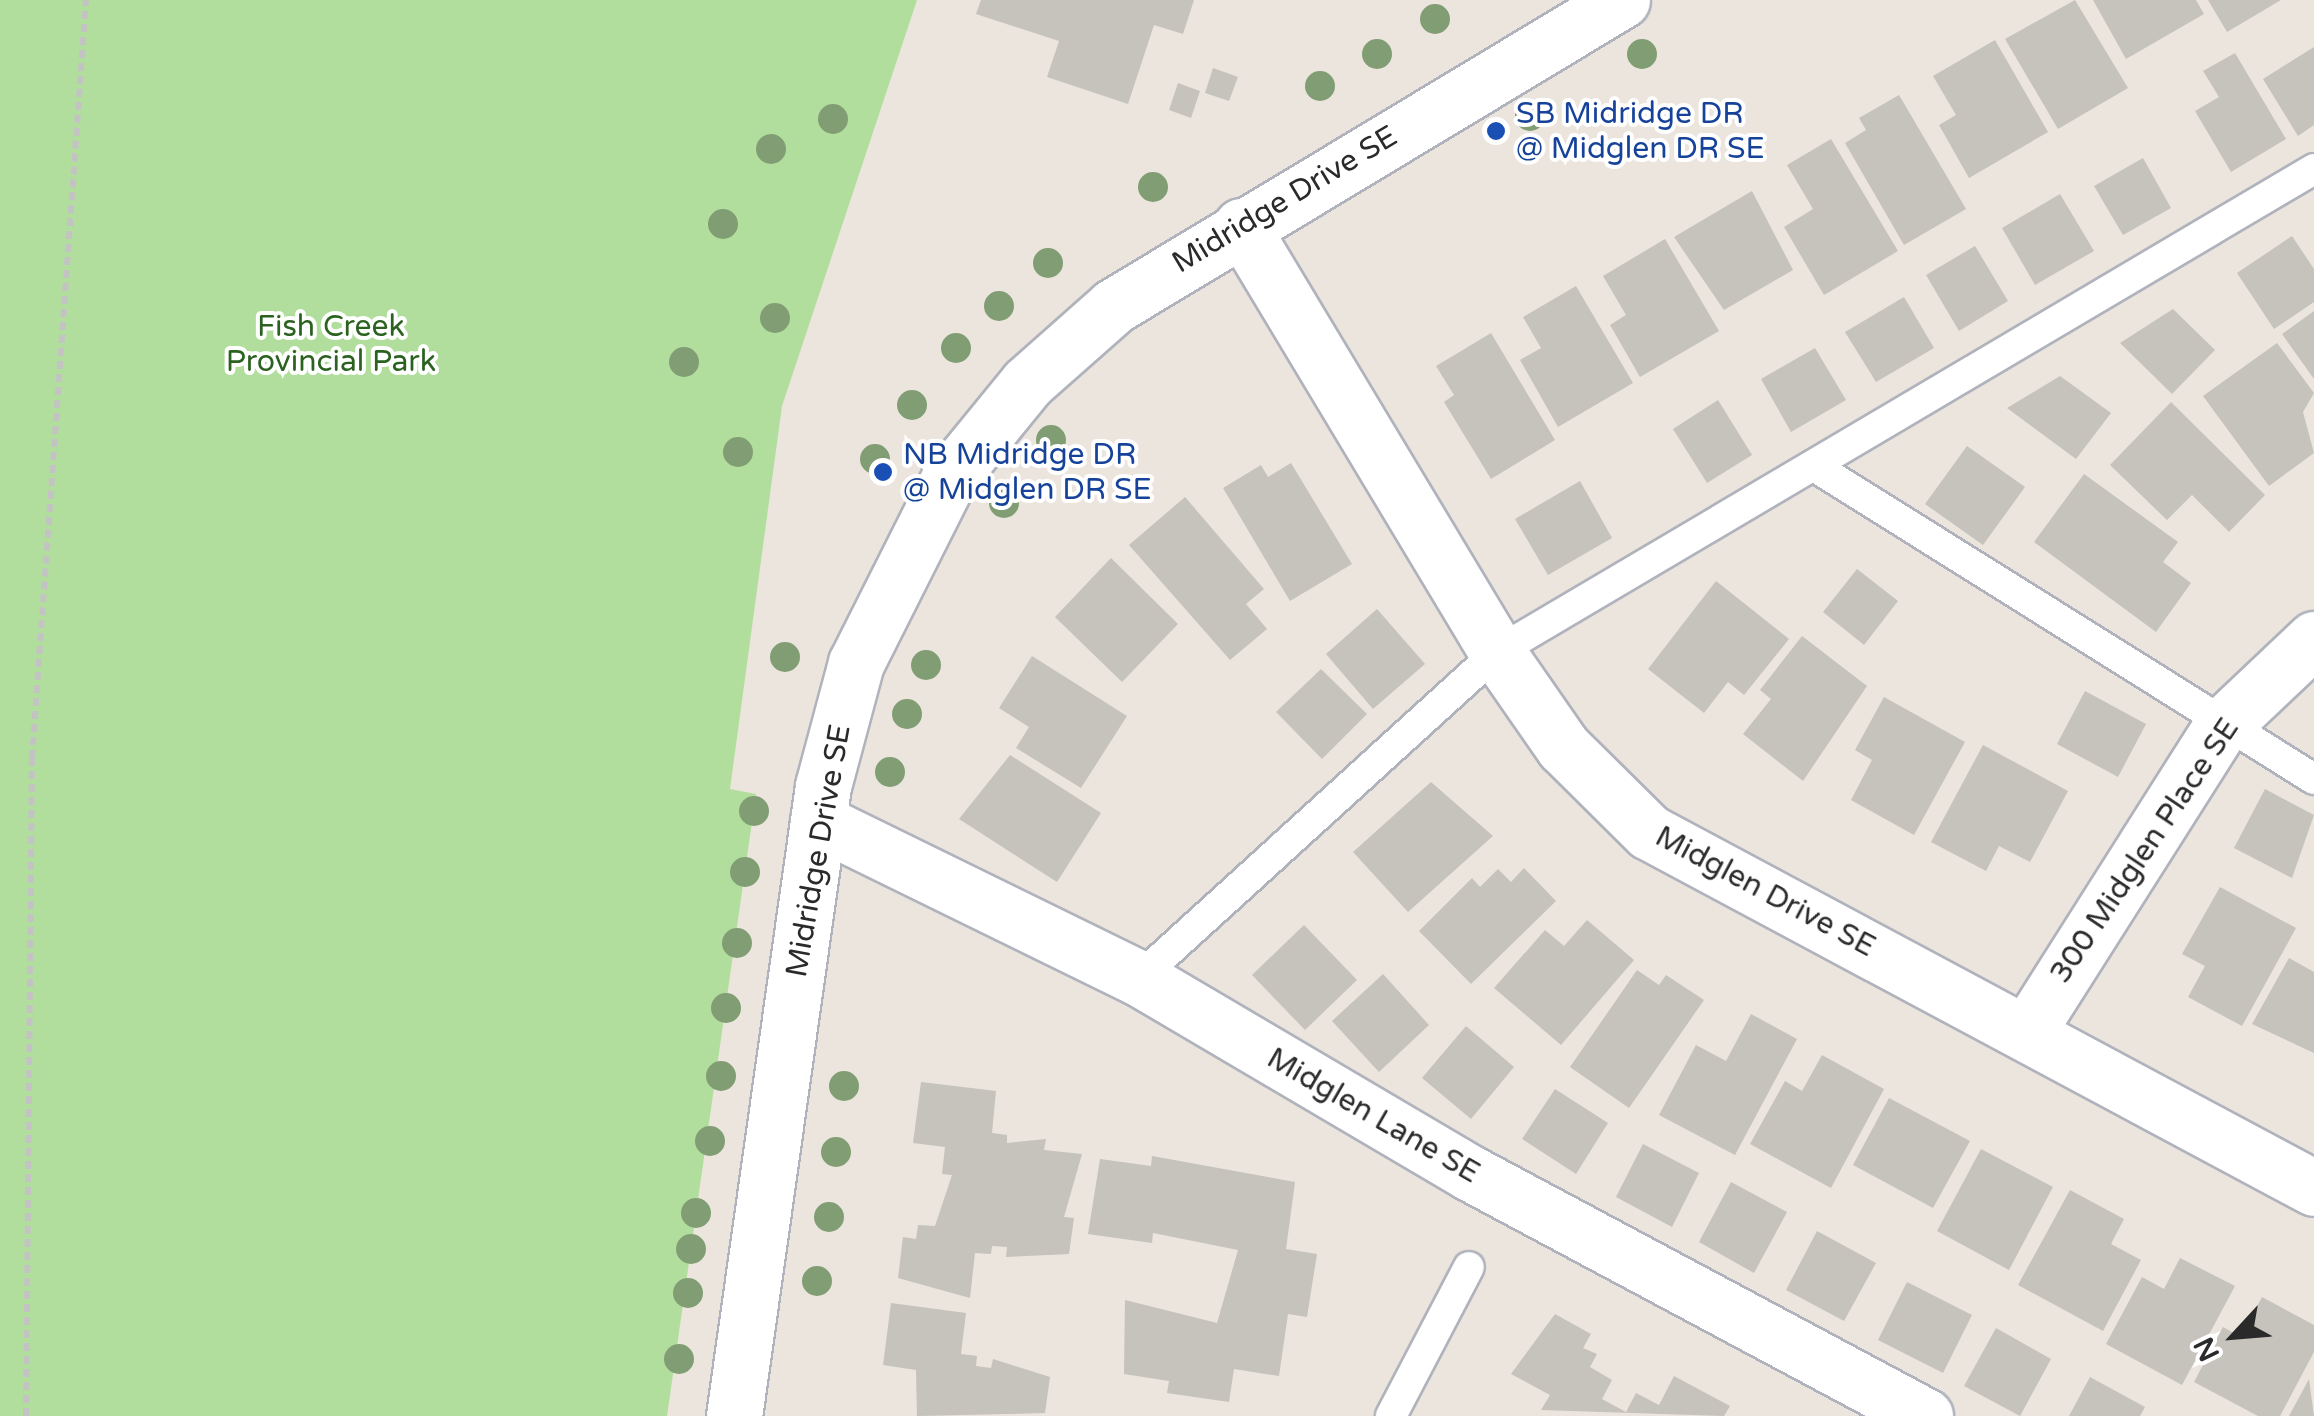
<!DOCTYPE html>
<style>
body{margin:0}
#map{position:relative;width:2314px;height:1416px;overflow:hidden;background:#ebe5dd;font-family:"Varela Round",sans-serif}
div>[style]{position:absolute}
[style*='--x']{left:calc(var(--x)*1px);top:calc(var(--y)*1px);width:calc(var(--w)*1px);rotate:calc(var(--a)*1deg)}
.green>*{inset:0;background:#b2de9d}
.building>*{inset:0;background:#c6c2bc}
.path>*{height:6px;margin-top:-3px;transform-origin:0;background:repeating-linear-gradient(90deg,#c3c3c3 0 8px,transparent 0 13px)}
.roads{filter:drop-shadow(2px 0 #b0b3bc) drop-shadow(-2px 0 #b0b3bc) drop-shadow(0 2px #b0b3bc) drop-shadow(0 -2px #b0b3bc)}
.service>*{height:30px;margin:-15px;padding:0 15px;transform-origin:15px;border-radius:15px;background:#fff}
.minor>*{height:55px;margin:-27.5px;padding:0 27.5px;transform-origin:27.5px;border-radius:27.5px;background:#fff}
.trees>*{width:30px;height:30px;margin:-15px;border-radius:50%;background:#819d74}
.dots>*{width:28px;height:28px;translate:-50% -50%;box-sizing:border-box;border:5px solid #fff;border-radius:50%}
span{translate:-50% -50%;white-space:nowrap;text-align:center;line-height:1.15;-webkit-text-stroke:8px #fff;paint-order:stroke}
.transit-label{font-size:30px;color:#164399}
.left{translate:0 -50%;text-align:left}
.street-label{font-size:30px;color:#2a2a2a}
.park-label{font-size:30px;color:#2b621f}
.north{position:absolute;left:2184px;top:1286px;width:100px;height:100px;-webkit-text-stroke:8px #fff;paint-order:stroke;rotate:244deg;font-size:28px;font-weight:700;line-height:40px;text-align:center;color:#2a2a2a}
.north::after{content:'';display:block;margin:auto;width:35px;height:45px;background:#2a2a2a;clip-path:polygon(50% 0,100% 100%,50% 72%,0 100%)}
</style>
<div id="map">
<div class="green">
<div style="clip-path:polygon(0 0,917px 0,782px 406px,730px 789px,756px 794px,667px 1416px,0 1416px)"></div>
</div>
<div class="building">
<div style="clip-path:polygon(981px 0,1194px 0,1183px 34px,1154px 25px,1128px 104px,1047px 77px,1059px 41px,976px 14px)"></div>
<div style="clip-path:polygon(2075px 0,2128px 88px,2058px 129px,2005px 39px)"></div>
<div style="clip-path:polygon(2093px 0,2196px 0,2204px 14px,2126px 59px)"></div>
<div style="clip-path:polygon(2208px 0,2281px 0,2227px 32px)"></div>
<div style="clip-path:polygon(1995px 40px,2048px 132px,1969px 178px,1939px 125px,1956px 115px,1933px 76px)"></div>
<div style="clip-path:polygon(2314px 47px,2314px 125px,2298px 136px,2263px 79px)"></div>
<div style="clip-path:polygon(2235px 53px,2286px 139px,2231px 172px,2195px 111px,2219px 97px,2203px 71px)"></div>
<div style="clip-path:polygon(1213px 68px,1238px 77px,1229px 101px,1205px 93px)"></div>
<div style="clip-path:polygon(1178px 83px,1200px 91px,1191px 118px,1169px 110px)"></div>
<div style="clip-path:polygon(1899px 95px,1966px 209px,1904px 245px,1845px 143px,1866px 130px,1859px 118px)"></div>
<div style="clip-path:polygon(1831px 139px,1898px 251px,1824px 295px,1784px 227px,1813px 209px,1787px 165px)"></div>
<div style="clip-path:polygon(2143px 158px,2171px 208px,2123px 235px,2094px 186px)"></div>
<div style="clip-path:polygon(1752px 191px,1793px 270px,1724px 310px,1674px 237px)"></div>
<div style="clip-path:polygon(2060px 194px,2094px 251px,2035px 285px,2002px 228px)"></div>
<div style="clip-path:polygon(2292px 236px,2314px 269px,2314px 302px,2274px 329px,2237px 273px)"></div>
<div style="clip-path:polygon(1665px 239px,1719px 331px,1640px 377px,1610px 325px,1626px 315px,1603px 276px)"></div>
<div style="clip-path:polygon(1975px 246px,2008px 301px,1959px 331px,1926px 275px)"></div>
<div style="clip-path:polygon(1576px 286px,1633px 383px,1558px 427px,1520px 360px,1541px 348px,1523px 317px)"></div>
<div style="clip-path:polygon(1904px 297px,1934px 348px,1876px 382px,1845px 332px)"></div>
<div style="clip-path:polygon(2173px 309px,2215px 350px,2172px 394px,2120px 343px)"></div>
<div style="clip-path:polygon(2314px 311px,2314px 379px,2282px 334px)"></div>
<div style="clip-path:polygon(1491px 333px,1555px 440px,1491px 479px,1444px 402px,1454px 395px,1436px 366px)"></div>
<div style="clip-path:polygon(2277px 343px,2314px 393px,2303px 412px,2314px 453px,2269px 486px,2203px 396px)"></div>
<div style="clip-path:polygon(1815px 348px,1846px 400px,1791px 432px,1761px 379px)"></div>
<div style="clip-path:polygon(2060px 376px,2111px 413px,2076px 459px,2007px 408px)"></div>
<div style="clip-path:polygon(1718px 400px,1752px 455px,1707px 483px,1673px 429px)"></div>
<div style="clip-path:polygon(2171px 402px,2265px 495px,2229px 532px,2192px 495px,2167px 520px,2110px 465px)"></div>
<div style="clip-path:polygon(1967px 446px,2025px 487px,1983px 545px,1925px 504px)"></div>
<div style="clip-path:polygon(1291px 463px,1352px 564px,1290px 601px,1223px 488px,1261px 465px,1268px 477px)"></div>
<div style="clip-path:polygon(2084px 474px,2178px 542px,2163px 562px,2191px 583px,2156px 632px,2034px 542px)"></div>
<div style="clip-path:polygon(1580px 481px,1612px 538px,1548px 575px,1515px 519px)"></div>
<div style="clip-path:polygon(1185px 497px,1264px 589px,1246px 604px,1267px 629px,1230px 660px,1129px 545px)"></div>
<div style="clip-path:polygon(1111px 558px,1178px 624px,1122px 682px,1055px 617px)"></div>
<div style="clip-path:polygon(1857px 569px,1898px 601px,1864px 645px,1823px 612px)"></div>
<div style="clip-path:polygon(1716px 581px,1789px 639px,1744px 695px,1728px 682px,1704px 713px,1648px 669px)"></div>
<div style="clip-path:polygon(1377px 609px,1425px 664px,1373px 709px,1326px 654px)"></div>
<div style="clip-path:polygon(1802px 636px,1867px 686px,1803px 781px,1743px 734px,1771px 699px,1760px 690px)"></div>
<div style="clip-path:polygon(1032px 656px,1127px 716px,1081px 788px,1016px 748px,1029px 727px,999px 708px)"></div>
<div style="clip-path:polygon(1321px 669px,1367px 714px,1322px 759px,1276px 712px)"></div>
<div style="clip-path:polygon(2085px 691px,2146px 724px,2118px 777px,2057px 744px)"></div>
<div style="clip-path:polygon(1884px 697px,1965px 742px,1914px 835px,1851px 800px,1872px 760px,1855px 750px)"></div>
<div style="clip-path:polygon(1983px 745px,2068px 791px,2030px 862px,1999px 846px,1986px 871px,1931px 842px)"></div>
<div style="clip-path:polygon(1010px 755px,1101px 813px,1057px 882px,959px 819px)"></div>
<div style="clip-path:polygon(1431px 782px,1493px 836px,1408px 912px,1353px 852px)"></div>
<div style="clip-path:polygon(2265px 789px,2314px 815px,2292px 878px,2234px 848px)"></div>
<div style="clip-path:polygon(1524px 868px,1556px 901px,1471px 984px,1419px 931px,1472px 878px,1480px 887px,1498px 869px,1511px 882px)"></div>
<div style="clip-path:polygon(2220px 887px,2296px 928px,2242px 1026px,2188px 997px,2205px 966px,2182px 954px)"></div>
<div style="clip-path:polygon(1587px 920px,1634px 960px,1561px 1045px,1494px 988px,1545px 930px,1564px 946px)"></div>
<div style="clip-path:polygon(1304px 925px,1357px 980px,1305px 1030px,1252px 975px)"></div>
<div style="clip-path:polygon(2289px 958px,2314px 972px,2314px 1053px,2252px 1024px)"></div>
<div style="clip-path:polygon(1637px 970px,1659px 985px,1666px 975px,1704px 1000px,1629px 1108px,1570px 1067px)"></div>
<div style="clip-path:polygon(1383px 974px,1429px 1025px,1379px 1072px,1332px 1021px)"></div>
<div style="clip-path:polygon(1751px 1014px,1797px 1039px,1735px 1155px,1659px 1115px,1696px 1045px,1726px 1061px)"></div>
<div style="clip-path:polygon(1466px 1026px,1514px 1067px,1471px 1119px,1422px 1078px)"></div>
<div style="clip-path:polygon(1822px 1055px,1884px 1089px,1831px 1188px,1750px 1144px,1785px 1081px,1802px 1091px)"></div>
<div style="clip-path:polygon(921px 1082px,996px 1091px,992px 1133px,1007px 1135px,1007px 1143px,1046px 1139px,1044px 1150px,1082px 1154px,1064px 1217px,1074px 1218px,1069px 1254px,1006px 1257px,1007px 1247px,992px 1246px,991px 1254px,975px 1253px,970px 1298px,898px 1278px,903px 1237px,916px 1239px,918px 1225px,935px 1226px,952px 1175px,942px 1174px,945px 1147px,913px 1143px)"></div>
<div style="clip-path:polygon(1555px 1089px,1608px 1123px,1576px 1174px,1522px 1139px)"></div>
<div style="clip-path:polygon(1889px 1098px,1970px 1141px,1933px 1208px,1853px 1165px)"></div>
<div style="clip-path:polygon(1643px 1144px,1699px 1173px,1672px 1227px,1616px 1197px)"></div>
<div style="clip-path:polygon(1981px 1149px,2053px 1187px,2009px 1270px,1937px 1231px)"></div>
<div style="clip-path:polygon(1152px 1156px,1295px 1182px,1286px 1249px,1317px 1254px,1307px 1317px,1288px 1314px,1279px 1376px,1234px 1369px,1229px 1402px,1167px 1393px,1169px 1381px,1124px 1374px,1125px 1300px,1217px 1323px,1238px 1250px,1153px 1233px,1152px 1243px,1088px 1234px,1100px 1159px,1151px 1166px)"></div>
<div style="clip-path:polygon(1731px 1182px,1787px 1212px,1754px 1273px,1699px 1242px)"></div>
<div style="clip-path:polygon(2070px 1190px,2124px 1219px,2111px 1244px,2141px 1260px,2103px 1331px,2018px 1285px)"></div>
<div style="clip-path:polygon(1817px 1231px,1876px 1263px,1844px 1321px,1786px 1290px)"></div>
<div style="clip-path:polygon(2180px 1258px,2235px 1286px,2182px 1385px,2106px 1344px,2142px 1277px,2164px 1289px)"></div>
<div style="clip-path:polygon(1907px 1282px,1972px 1315px,1943px 1373px,1878px 1340px)"></div>
<div style="clip-path:polygon(2262px 1297px,2314px 1325px,2314px 1352px,2280px 1416px,2258px 1416px,2194px 1382px,2223px 1327px,2241px 1337px)"></div>
<div style="clip-path:polygon(891px 1303px,966px 1313px,961px 1354px,977px 1356px,976px 1366px,991px 1368px,993px 1359px,1050px 1377px,1045px 1413px,917px 1416px,916px 1370px,883px 1365px)"></div>
<div style="clip-path:polygon(1555px 1314px,1591px 1334px,1583px 1348px,1597px 1354px,1590px 1367px,1612px 1380px,1602px 1399px,1626px 1412px,1636px 1393px,1659px 1405px,1674px 1376px,1730px 1406px,1724px 1416px,1541px 1410px,1550px 1395px,1511px 1374px)"></div>
<div style="clip-path:polygon(1996px 1328px,2051px 1359px,2020px 1416px,1964px 1386px)"></div>
<div style="clip-path:polygon(2090px 1377px,2145px 1407px,2140px 1416px,2069px 1416px)"></div>
<div style="clip-path:polygon(2309px 1379px,2314px 1416px,2289px 1416px)"></div>
</div>
<div class="path">
<div style="--x:26;--y:1416;--w:658;--a:-89.48"></div>
<div style="--x:32;--y:758;--w:760;--a:-85.93"></div>
</div>
<div class="roads">
<div class="service">
<div style="--x:1814;--y:466;--w:590;--a:32.05"></div>
<div style="--x:1139;--y:978;--w:484;--a:-42.3"></div>
<div style="--x:1497;--y:652;--w:949;--a:-30.59"></div>
<div style="--x:1391;--y:1416;--w:168;--a:-62.4"></div>
</div>
<div class="minor">
<div style="--x:1241;--y:226;--w:497;--a:59"></div>
<div style="--x:1497;--y:652;--w:116;--a:55.2"></div>
<div style="--x:1563;--y:747;--w:121;--a:44.7"></div>
<div style="--x:1649;--y:832;--w:754;--a:28.16"></div>
<div style="--x:818;--y:821;--w:357;--a:26.1"></div>
<div style="--x:1139;--y:978;--w:384;--a:30.5"></div>
<div style="--x:1470;--y:1173;--w:516;--a:28.11"></div>
<div style="--x:2029;--y:1029;--w:358;--a:-57.6"></div>
<div style="--x:2221;--y:727;--w:128;--a:-43.4"></div>
<div style="--x:734;--y:1416;--w:636;--a:-81.96"></div>
<div style="--x:823;--y:786;--w:127;--a:-75"></div>
<div style="--x:856;--y:663;--w:205;--a:-63.3"></div>
<div style="--x:948;--y:480;--w:125;--a:-50.8"></div>
<div style="--x:1027;--y:383;--w:116;--a:-41.5"></div>
<div style="--x:1114;--y:306;--w:593;--a:-31.06"></div>
</div>
</div>
<div class="trees">
<div style="left:1435px;top:19px"></div>
<div style="left:1377px;top:54px"></div>
<div style="left:1642px;top:54px"></div>
<div style="left:1320px;top:86px"></div>
<div style="left:1530px;top:116px"></div>
<div style="left:833px;top:119px"></div>
<div style="left:771px;top:149px"></div>
<div style="left:1153px;top:187px"></div>
<div style="left:723px;top:224px"></div>
<div style="left:1048px;top:263px"></div>
<div style="left:999px;top:306px"></div>
<div style="left:775px;top:318px"></div>
<div style="left:956px;top:348px"></div>
<div style="left:684px;top:362px"></div>
<div style="left:912px;top:405px"></div>
<div style="left:1051px;top:440px"></div>
<div style="left:738px;top:452px"></div>
<div style="left:875px;top:459px"></div>
<div style="left:1004px;top:503px"></div>
<div style="left:785px;top:657px"></div>
<div style="left:926px;top:665px"></div>
<div style="left:907px;top:714px"></div>
<div style="left:890px;top:772px"></div>
<div style="left:754px;top:811px"></div>
<div style="left:745px;top:872px"></div>
<div style="left:737px;top:943px"></div>
<div style="left:726px;top:1008px"></div>
<div style="left:721px;top:1076px"></div>
<div style="left:844px;top:1086px"></div>
<div style="left:710px;top:1141px"></div>
<div style="left:836px;top:1152px"></div>
<div style="left:696px;top:1213px"></div>
<div style="left:829px;top:1217px"></div>
<div style="left:691px;top:1249px"></div>
<div style="left:817px;top:1281px"></div>
<div style="left:688px;top:1293px"></div>
<div style="left:679px;top:1359px"></div>
</div>
<div class="dots">
<div style="left:1496px;top:131px;background:#1a4fb4"></div>
<div style="left:883px;top:472px;background:#1a4fb4"></div>
</div>
<div class="transit-label">
<span class="left" style="left:1516px;top:131px">SB Midridge DR<br>@ Midglen DR SE</span>
<span class="left" style="left:903px;top:472px">NB Midridge DR<br>@ Midglen DR SE</span>
</div>
<div class="street-label">
<span style="left:1285px;top:200px;rotate:-31deg">Midridge Drive SE</span>
<span style="left:819px;top:851px;rotate:-80deg">Midridge Drive SE</span>
<span style="left:2145px;top:851px;rotate:-56deg">300 Midglen Place SE</span>
<span style="left:1765px;top:892px;rotate:28deg">Midglen Drive SE</span>
<span style="left:1373px;top:1116px;rotate:30deg">Midglen Lane SE</span>
</div>
<div class="park-label">
<span style="left:331px;top:344px">Fish Creek<br>Provincial Park</span>
</div>
<div class="north">N</div>
</div>
